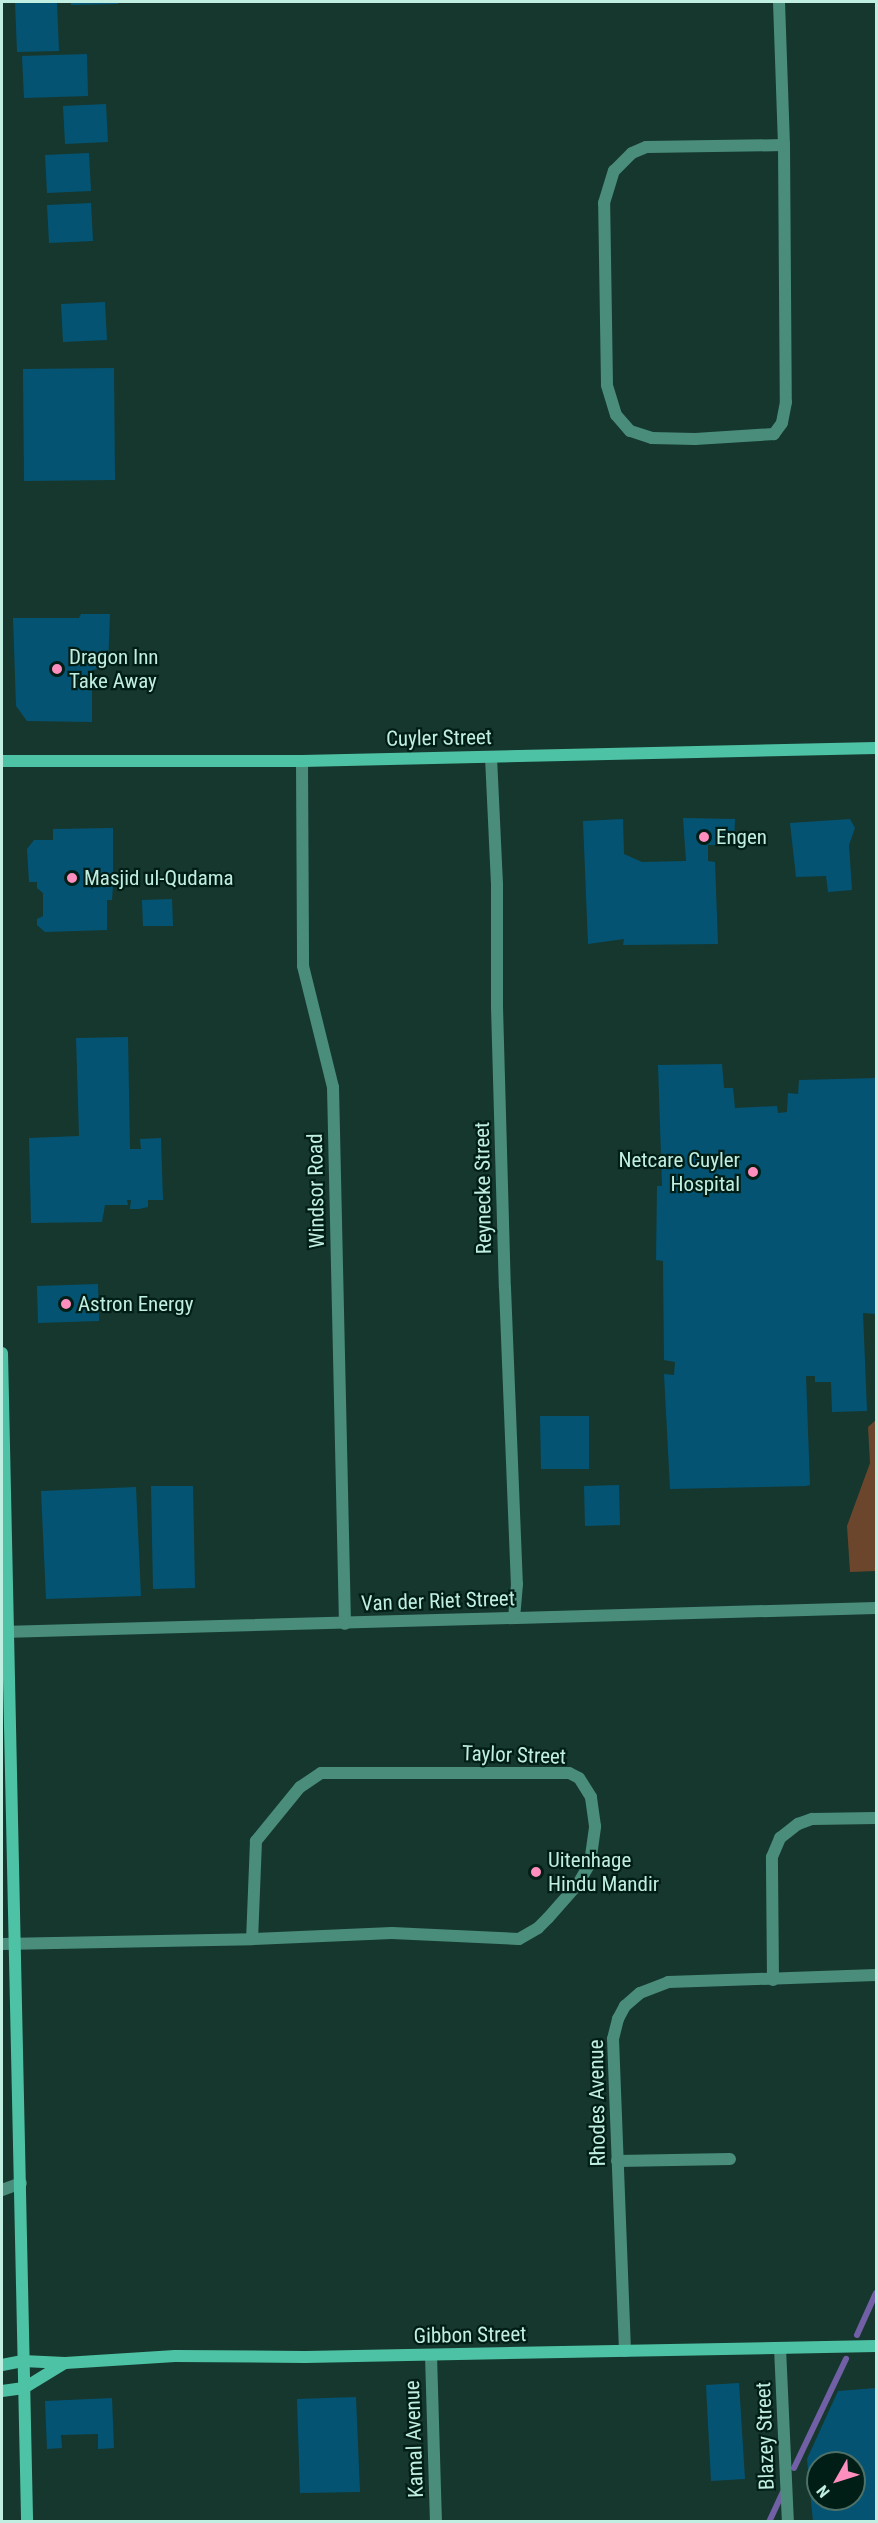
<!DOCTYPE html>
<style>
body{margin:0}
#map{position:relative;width:878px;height:2523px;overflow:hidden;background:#16372e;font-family:"Roboto Condensed",sans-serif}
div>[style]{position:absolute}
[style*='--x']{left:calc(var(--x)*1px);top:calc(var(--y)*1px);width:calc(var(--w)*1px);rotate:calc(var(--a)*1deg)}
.green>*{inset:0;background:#6b462c}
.stream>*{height:6px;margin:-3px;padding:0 3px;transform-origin:3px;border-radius:3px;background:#7160a5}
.building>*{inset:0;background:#055373}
.street>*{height:12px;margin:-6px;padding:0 6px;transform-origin:6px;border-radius:6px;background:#4a8d7b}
.secondary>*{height:12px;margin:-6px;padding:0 6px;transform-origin:6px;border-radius:6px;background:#4ec2a5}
.dots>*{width:16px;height:16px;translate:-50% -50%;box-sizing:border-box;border:3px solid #001e16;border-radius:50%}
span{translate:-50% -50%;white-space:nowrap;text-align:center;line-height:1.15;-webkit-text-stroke:4.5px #001e16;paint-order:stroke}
.poi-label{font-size:21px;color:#c0eee0}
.left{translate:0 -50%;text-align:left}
.right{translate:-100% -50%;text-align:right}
.street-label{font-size:21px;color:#c0eee0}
.frame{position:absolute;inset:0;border:3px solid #c0eee0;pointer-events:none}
.north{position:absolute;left:806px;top:2451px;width:60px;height:60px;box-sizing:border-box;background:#001e16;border:2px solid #4d7167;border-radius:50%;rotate:231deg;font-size:16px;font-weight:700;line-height:24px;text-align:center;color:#c0eee0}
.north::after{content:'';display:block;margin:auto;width:21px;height:27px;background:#fe8ebe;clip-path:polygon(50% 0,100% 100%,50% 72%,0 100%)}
</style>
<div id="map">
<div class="green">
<div style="clip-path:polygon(876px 1420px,876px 1571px,850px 1572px,847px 1526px,870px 1463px,868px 1427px)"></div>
</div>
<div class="stream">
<div style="--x:857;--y:2335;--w:46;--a:-65.7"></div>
<div style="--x:794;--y:2468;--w:121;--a:-64.5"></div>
<div style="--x:769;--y:2522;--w:33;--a:-65"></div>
</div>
<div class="building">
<div style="clip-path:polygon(15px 2px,57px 2px,59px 51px,17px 52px)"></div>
<div style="clip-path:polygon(71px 2px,118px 2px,118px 4px,71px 5px)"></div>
<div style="clip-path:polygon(87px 54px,88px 96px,24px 98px,22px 56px)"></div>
<div style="clip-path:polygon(106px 104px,108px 142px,65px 144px,63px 106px)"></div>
<div style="clip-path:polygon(89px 153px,91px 191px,47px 193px,45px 155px)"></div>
<div style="clip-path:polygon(91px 203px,93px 241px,49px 243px,47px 205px)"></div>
<div style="clip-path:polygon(105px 302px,107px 340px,63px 342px,61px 304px)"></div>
<div style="clip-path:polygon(114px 368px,115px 480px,24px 481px,23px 369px)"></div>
<div style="clip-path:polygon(81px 614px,110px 614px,108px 667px,92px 670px,92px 722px,27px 721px,16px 706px,13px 618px,79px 618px)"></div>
<div style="clip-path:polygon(683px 818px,735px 819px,734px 845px,708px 845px,708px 861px,715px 862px,718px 944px,623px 945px,624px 939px,588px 944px,583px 821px,623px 819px,624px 854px,642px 862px,686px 861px)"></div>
<div style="clip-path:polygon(850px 819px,855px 828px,849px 845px,852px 890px,828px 892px,826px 876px,796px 877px,790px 823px)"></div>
<div style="clip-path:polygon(113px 828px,113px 873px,116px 873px,115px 887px,113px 886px,112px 900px,107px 900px,107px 930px,45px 932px,37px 925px,37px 919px,43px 916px,43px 893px,37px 888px,37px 882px,29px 882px,27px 849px,34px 840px,53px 840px,53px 829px)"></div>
<div style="clip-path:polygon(172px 899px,173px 926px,143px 926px,142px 900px)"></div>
<div style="clip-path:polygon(128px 1037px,130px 1149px,141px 1149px,140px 1139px,161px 1138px,163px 1200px,148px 1200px,148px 1207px,139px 1209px,130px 1209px,131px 1200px,127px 1200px,128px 1205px,105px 1205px,102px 1222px,31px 1223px,29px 1138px,79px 1136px,76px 1038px)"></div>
<div style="clip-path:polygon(722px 1064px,724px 1088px,733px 1088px,735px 1108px,777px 1106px,778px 1113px,787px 1112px,788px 1093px,798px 1094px,799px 1080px,876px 1078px,876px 1314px,863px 1313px,867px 1411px,832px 1412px,831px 1382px,815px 1382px,815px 1376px,806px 1376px,810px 1485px,806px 1486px,670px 1489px,664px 1374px,674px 1375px,675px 1362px,664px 1360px,663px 1261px,656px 1260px,657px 1186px,662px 1186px,658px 1065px)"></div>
<div style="clip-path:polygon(98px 1284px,99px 1321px,38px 1323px,37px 1286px)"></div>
<div style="clip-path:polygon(540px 1416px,589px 1416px,589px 1469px,541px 1469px)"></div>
<div style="clip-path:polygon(619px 1485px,620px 1525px,585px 1526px,584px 1486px)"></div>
<div style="clip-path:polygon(151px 1486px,193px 1486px,195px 1588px,153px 1589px)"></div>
<div style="clip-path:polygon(136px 1487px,141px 1596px,46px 1599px,41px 1491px)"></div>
<div style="clip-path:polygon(739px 2383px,745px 2479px,711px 2481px,706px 2385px)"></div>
<div style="clip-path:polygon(evenodd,876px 2388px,876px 2522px,813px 2522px,807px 2459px,838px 2391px,876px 2388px,818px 2463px,854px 2463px,854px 2499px,818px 2499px,818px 2463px)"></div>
<div style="clip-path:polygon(356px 2397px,360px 2492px,300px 2493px,297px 2399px)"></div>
<div style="clip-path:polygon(112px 2398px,114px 2448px,98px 2449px,98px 2434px,61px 2435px,62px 2448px,47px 2449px,45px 2401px)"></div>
</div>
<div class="street">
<div style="--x:779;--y:2;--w:143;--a:88"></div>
<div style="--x:784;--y:145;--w:257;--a:89.6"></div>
<div style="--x:786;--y:402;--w:21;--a:101"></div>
<div style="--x:782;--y:423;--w:14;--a:126"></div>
<div style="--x:774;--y:434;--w:79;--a:176.4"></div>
<div style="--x:695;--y:439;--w:43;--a:-178.7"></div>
<div style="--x:652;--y:438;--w:23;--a:-162"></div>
<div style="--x:630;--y:431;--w:21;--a:-131"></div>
<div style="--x:616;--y:415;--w:31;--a:-107"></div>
<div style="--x:607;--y:385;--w:182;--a:-90.9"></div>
<div style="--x:604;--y:203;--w:34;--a:-73"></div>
<div style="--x:614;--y:171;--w:25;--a:-45"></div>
<div style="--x:632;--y:153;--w:15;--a:-23"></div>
<div style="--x:646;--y:147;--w:138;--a:-0.8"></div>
<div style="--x:491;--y:757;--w:127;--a:87.3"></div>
<div style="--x:497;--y:884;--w:123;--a:90"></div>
<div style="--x:497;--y:1007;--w:281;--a:88.4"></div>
<div style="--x:505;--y:1288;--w:296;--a:87.7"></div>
<div style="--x:517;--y:1584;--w:34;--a:95"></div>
<div style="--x:302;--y:761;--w:205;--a:89.7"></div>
<div style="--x:303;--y:966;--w:125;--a:76.1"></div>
<div style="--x:333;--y:1087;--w:537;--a:88.72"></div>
<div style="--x:2;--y:1632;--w:874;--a:-1.57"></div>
<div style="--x:2;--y:1944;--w:250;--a:-1.1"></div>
<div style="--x:252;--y:1939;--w:140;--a:-2.5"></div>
<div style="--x:392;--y:1933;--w:127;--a:2.7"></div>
<div style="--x:519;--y:1939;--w:22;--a:-30"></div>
<div style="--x:538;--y:1928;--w:14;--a:-45"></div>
<div style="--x:548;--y:1918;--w:45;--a:-48.6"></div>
<div style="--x:578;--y:1884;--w:24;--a:-60"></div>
<div style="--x:590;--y:1863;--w:37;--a:-82"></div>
<div style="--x:595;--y:1826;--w:29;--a:-98"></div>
<div style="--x:591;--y:1797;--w:22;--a:-122"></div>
<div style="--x:579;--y:1778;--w:11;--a:-153"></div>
<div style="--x:569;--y:1773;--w:248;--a:180"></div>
<div style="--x:321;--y:1773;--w:25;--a:146"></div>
<div style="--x:300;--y:1787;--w:70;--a:129.2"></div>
<div style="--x:256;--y:1841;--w:98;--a:92.3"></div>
<div style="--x:773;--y:1980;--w:123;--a:-90.5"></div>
<div style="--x:772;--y:1857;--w:21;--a:-67"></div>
<div style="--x:780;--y:1838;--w:23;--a:-38"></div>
<div style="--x:798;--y:1824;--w:15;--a:-20"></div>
<div style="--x:812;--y:1819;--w:64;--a:-0.9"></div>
<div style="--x:617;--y:2161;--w:113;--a:-1"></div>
<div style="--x:2;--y:2190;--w:20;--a:-20"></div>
<div style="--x:780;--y:2348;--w:174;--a:87.4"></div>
<div style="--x:625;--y:2351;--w:312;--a:-92.2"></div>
<div style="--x:613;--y:2039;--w:21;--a:-76"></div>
<div style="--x:618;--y:2019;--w:15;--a:-62"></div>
<div style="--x:625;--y:2006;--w:20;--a:-41"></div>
<div style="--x:640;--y:1993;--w:30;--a:-21"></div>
<div style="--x:668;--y:1982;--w:208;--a:-1.9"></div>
<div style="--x:431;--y:2355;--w:167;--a:88.3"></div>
</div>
<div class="secondary">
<div style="--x:2;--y:761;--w:300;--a:0"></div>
<div style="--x:302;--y:761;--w:574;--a:-1.3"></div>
<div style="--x:2;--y:1353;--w:1169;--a:88.77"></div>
<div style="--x:2;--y:2365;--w:21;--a:-11"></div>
<div style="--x:23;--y:2361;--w:42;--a:2.7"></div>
<div style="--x:65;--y:2363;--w:110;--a:-3.6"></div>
<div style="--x:175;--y:2356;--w:130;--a:0.4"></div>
<div style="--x:305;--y:2357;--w:571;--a:-1.1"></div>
<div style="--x:2;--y:2391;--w:22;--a:-8"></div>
<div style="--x:24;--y:2388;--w:48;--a:-31.4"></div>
</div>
<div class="dots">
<div style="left:57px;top:669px;background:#fe8ebe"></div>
<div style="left:704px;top:837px;background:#fe8ebe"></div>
<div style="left:72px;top:878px;background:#fe8ebe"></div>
<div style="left:753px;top:1172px;background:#fe8ebe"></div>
<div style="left:66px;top:1304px;background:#fe8ebe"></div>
<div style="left:536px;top:1872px;background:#fe8ebe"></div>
</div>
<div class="poi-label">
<span class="left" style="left:69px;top:669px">Dragon Inn<br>Take Away</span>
<span class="left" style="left:716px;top:837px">Engen</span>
<span class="left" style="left:84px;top:878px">Masjid ul-Qudama</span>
<span class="right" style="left:740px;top:1172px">Netcare Cuyler<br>Hospital</span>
<span class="left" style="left:78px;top:1304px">Astron Energy</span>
<span class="left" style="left:548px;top:1872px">Uitenhage<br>Hindu Mandir</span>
</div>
<div class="street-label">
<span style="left:439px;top:738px;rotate:-1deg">Cuyler Street</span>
<span style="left:483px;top:1188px;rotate:-91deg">Reynecke Street</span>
<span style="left:316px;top:1191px;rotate:-91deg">Windsor Road</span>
<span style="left:438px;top:1601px;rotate:-2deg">Van der Riet Street</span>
<span style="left:514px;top:1755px;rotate:2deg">Taylor Street</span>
<span style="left:597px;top:2103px;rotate:-91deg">Rhodes Avenue</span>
<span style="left:470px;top:2335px;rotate:-1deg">Gibbon Street</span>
<span style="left:765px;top:2436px;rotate:-92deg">Blazey Street</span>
<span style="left:414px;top:2439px;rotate:-92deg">Kamal Avenue</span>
</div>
<div class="frame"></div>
<div class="north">N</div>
</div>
